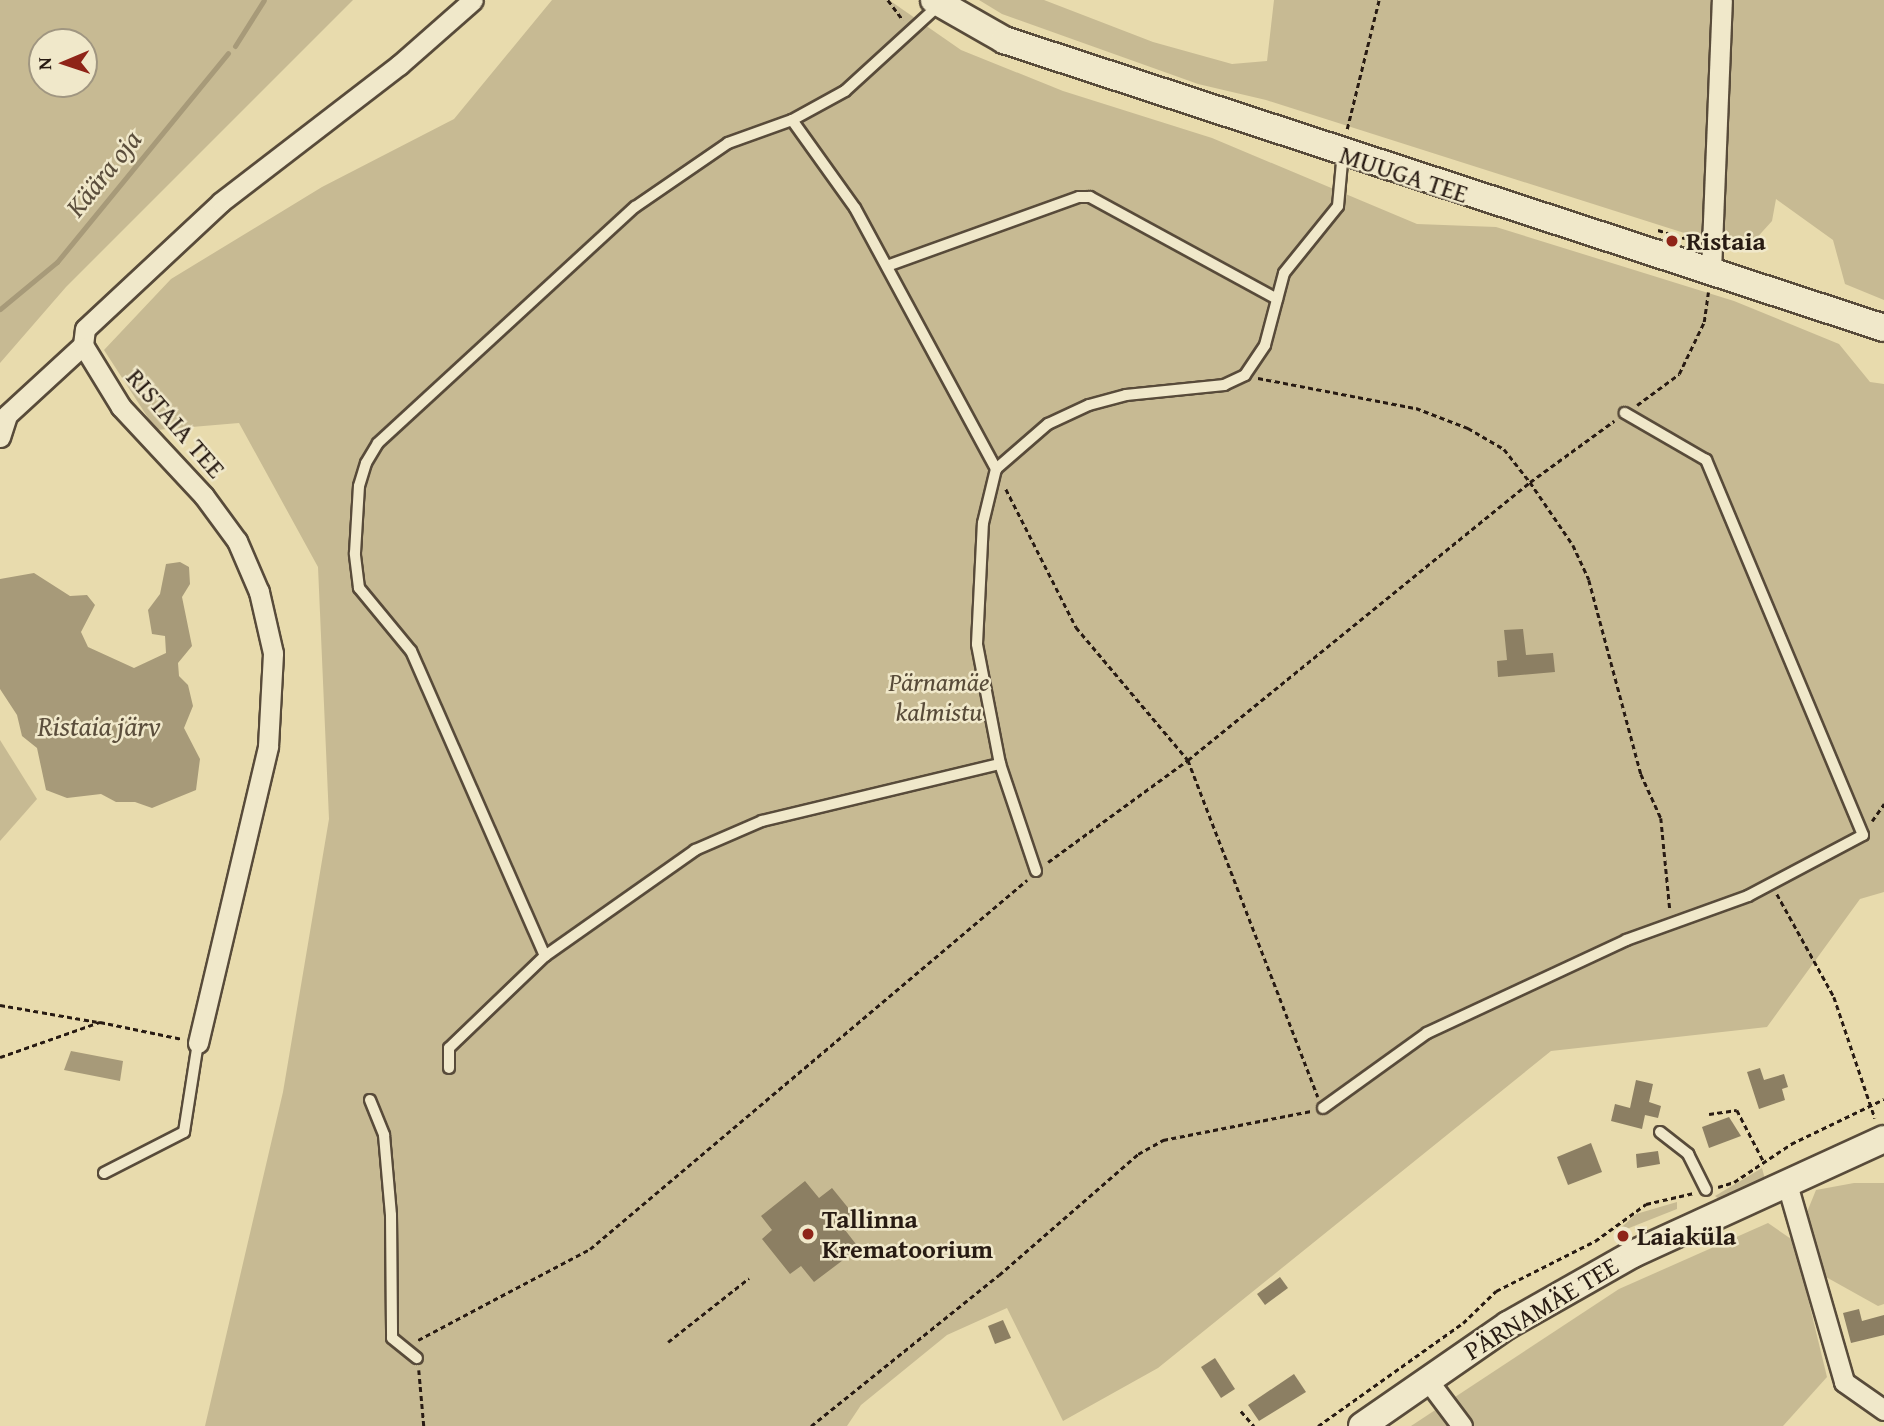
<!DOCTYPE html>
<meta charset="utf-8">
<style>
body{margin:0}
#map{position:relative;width:1884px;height:1426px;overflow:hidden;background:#e8dbad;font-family:"Gentium Book Plus",serif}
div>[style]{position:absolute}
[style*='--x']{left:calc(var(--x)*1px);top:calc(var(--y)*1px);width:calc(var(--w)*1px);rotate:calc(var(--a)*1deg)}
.green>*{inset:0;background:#c7ba93}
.water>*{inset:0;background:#a79a79}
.stream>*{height:5px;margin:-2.5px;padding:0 2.5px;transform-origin:2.5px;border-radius:2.5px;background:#a79a79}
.building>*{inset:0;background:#8c7f63}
.path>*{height:2.5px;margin-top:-1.25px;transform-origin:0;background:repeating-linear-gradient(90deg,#281b13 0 5px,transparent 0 8.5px)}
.roads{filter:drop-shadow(2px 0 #584b3a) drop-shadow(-2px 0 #584b3a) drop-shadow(0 2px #584b3a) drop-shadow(0 -2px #584b3a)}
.service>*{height:10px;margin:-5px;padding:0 5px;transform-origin:5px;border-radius:5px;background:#f0e8ca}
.minor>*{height:19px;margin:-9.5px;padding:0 9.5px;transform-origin:9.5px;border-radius:9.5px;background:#f0e8ca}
.secondary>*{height:26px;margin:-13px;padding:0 13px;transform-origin:13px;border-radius:13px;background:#f0e8ca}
.dots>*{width:19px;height:19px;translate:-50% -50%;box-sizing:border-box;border:4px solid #f0e8ca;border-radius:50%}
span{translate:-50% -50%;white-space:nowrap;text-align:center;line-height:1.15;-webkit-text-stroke:5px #f0e8ca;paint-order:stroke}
.street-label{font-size:26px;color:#281b13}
.poi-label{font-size:26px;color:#281b13;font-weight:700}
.left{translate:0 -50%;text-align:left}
.park-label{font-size:26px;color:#584b39;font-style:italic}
.water-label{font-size:28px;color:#5b4e3c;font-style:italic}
.north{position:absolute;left:28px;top:28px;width:70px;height:70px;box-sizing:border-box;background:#f0e8ca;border:2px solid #a09681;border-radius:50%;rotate:268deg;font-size:19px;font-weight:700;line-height:28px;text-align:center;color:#281b13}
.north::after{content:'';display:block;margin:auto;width:24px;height:32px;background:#8f2418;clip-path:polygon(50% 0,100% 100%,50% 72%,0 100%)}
</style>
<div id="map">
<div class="green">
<div style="clip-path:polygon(evenodd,0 0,353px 0,66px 287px,0 363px,0 0,42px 42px,84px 42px,84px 84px,42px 84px,42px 42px)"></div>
<div style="clip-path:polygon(552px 0,889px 0,961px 50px,1063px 91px,1212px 138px,1417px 224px,1496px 227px,1734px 301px,1839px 344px,1870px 382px,1884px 384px,1884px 892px,1860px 899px,1767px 1027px,1551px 1051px,1158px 1368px,1063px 1421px,1007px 1308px,947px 1335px,861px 1405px,847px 1426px,205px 1426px,283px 1092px,329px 819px,318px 567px,239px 423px,156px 430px,104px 350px,171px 279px,322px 187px,454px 119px)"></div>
<div style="clip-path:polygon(979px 0,1044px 0,1153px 42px,1232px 64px,1267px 61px,1274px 0,1884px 0,1884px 300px,1845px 284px,1833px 240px,1776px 199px,1772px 221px,1744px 252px,1266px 100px,1198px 84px,1002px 14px)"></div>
<div style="clip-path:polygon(0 740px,37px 799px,0 841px)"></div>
<div style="clip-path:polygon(1762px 1168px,1766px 1183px,1723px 1202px,1715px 1196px)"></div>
<div style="clip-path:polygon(1854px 1183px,1884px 1183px,1884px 1304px,1878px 1306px,1826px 1277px,1807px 1212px,1816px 1190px)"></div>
<div style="clip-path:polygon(1677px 1202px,1677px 1209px,1614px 1234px,1636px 1214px)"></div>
<div style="clip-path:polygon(1768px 1223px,1794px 1241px,1827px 1377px,1783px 1426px,1411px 1426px,1619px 1289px)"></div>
</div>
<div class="water">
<div style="clip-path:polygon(180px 562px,189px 567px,190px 584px,182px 597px,192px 646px,178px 663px,179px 676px,188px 685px,193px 706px,184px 728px,200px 759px,196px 790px,152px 808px,135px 802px,116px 802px,101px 794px,67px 798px,46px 790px,37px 748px,22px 736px,17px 715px,0 689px,0 579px,34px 573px,70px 596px,87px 595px,95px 605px,81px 632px,88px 647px,134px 668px,166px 653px,165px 636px,152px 634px,148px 610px,160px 594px,166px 564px)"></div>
<div style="clip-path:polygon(71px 1051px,123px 1061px,120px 1081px,64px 1070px)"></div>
</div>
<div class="stream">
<div style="--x:235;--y:46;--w:54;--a:-57.8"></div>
<div style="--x:0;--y:309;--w:74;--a:-39.5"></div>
<div style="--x:57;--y:262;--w:270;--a:-50.7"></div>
</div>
<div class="building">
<div style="clip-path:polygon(1523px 629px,1526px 655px,1553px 653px,1555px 672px,1498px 677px,1497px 661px,1507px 660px,1504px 630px)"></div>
<div style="clip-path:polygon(1760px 1068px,1764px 1080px,1784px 1074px,1788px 1087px,1782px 1089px,1785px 1100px,1759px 1109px,1747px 1072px)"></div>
<div style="clip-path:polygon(1636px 1080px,1653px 1084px,1649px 1102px,1661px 1106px,1658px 1118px,1645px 1115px,1642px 1129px,1611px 1121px,1615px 1104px,1630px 1108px)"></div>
<div style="clip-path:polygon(1729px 1117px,1741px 1136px,1709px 1148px,1702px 1127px)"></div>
<div style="clip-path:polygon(1591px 1143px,1602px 1172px,1568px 1185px,1557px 1157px)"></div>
<div style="clip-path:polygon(1658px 1151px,1660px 1164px,1637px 1168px,1636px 1154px)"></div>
<div style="clip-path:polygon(805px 1181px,819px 1198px,832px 1188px,858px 1220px,845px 1230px,859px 1248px,814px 1282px,801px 1266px,790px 1274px,762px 1239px,772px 1230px,761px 1216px)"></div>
<div style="clip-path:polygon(1280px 1277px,1288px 1288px,1265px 1305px,1257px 1294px)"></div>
<div style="clip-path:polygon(1859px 1309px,1862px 1321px,1884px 1315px,1884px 1335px,1851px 1343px,1843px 1313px)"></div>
<div style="clip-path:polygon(1003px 1320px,1011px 1338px,995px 1344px,988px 1326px)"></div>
<div style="clip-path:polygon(1215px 1358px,1235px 1389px,1221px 1398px,1201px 1367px)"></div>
<div style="clip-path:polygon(1294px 1374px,1306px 1392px,1259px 1421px,1248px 1405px)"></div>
</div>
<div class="path">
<div style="--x:888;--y:0;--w:25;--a:53"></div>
<div style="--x:1347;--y:129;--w:133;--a:-76.1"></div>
<div style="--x:1658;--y:230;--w:28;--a:17"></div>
<div style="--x:1258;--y:378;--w:161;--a:10.8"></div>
<div style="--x:1416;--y:408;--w:56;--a:21"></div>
<div style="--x:1468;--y:428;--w:42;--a:30.3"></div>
<div style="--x:1504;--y:449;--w:42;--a:51.8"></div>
<div style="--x:1530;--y:482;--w:76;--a:55.7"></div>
<div style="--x:1573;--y:545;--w:38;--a:65"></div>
<div style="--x:1589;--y:580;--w:201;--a:75"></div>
<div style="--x:1641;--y:774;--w:48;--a:65.6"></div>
<div style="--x:1661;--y:818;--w:91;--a:84.4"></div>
<div style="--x:1637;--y:405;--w:52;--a:-36.4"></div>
<div style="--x:1679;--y:374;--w:58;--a:-64.3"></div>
<div style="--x:1704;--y:322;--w:30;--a:-82"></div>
<div style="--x:1006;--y:489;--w:155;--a:63.1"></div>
<div style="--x:1076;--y:627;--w:174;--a:49.9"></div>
<div style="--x:1188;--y:760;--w:361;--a:68.9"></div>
<div style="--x:1872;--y:821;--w:21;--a:-55"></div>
<div style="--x:1048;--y:862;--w:173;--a:-36.1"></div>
<div style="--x:1188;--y:760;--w:441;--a:-39.1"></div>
<div style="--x:1530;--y:482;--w:104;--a:-36"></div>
<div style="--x:1777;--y:894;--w:118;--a:61"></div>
<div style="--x:1834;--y:997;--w:128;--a:71.3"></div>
<div style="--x:0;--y:1005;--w:98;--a:9.9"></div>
<div style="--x:0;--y:1057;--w:106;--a:-19.3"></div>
<div style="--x:100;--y:1022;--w:84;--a:11.7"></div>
<div style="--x:1709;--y:1114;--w:28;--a:-8"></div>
<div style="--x:1737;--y:1110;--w:59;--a:62.6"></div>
<div style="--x:1718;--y:1187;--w:17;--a:-17"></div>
<div style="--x:1734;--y:1182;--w:69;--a:-33.7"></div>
<div style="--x:1791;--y:1144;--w:103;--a:-25.8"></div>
<div style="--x:418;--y:1340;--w:195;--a:-27.9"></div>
<div style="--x:590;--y:1249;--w:572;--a:-40.18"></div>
<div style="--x:668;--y:1342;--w:103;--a:-38.3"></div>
<div style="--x:419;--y:1370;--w:56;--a:84.9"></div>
<div style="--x:1241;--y:1411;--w:20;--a:49"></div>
<div style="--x:811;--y:1426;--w:241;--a:-38.8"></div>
<div style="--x:999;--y:1275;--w:184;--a:-41"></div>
<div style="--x:1138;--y:1154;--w:29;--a:-29"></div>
<div style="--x:1163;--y:1140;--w:151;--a:-11.1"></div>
<div style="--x:1318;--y:1426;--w:178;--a:-35.4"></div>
<div style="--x:1463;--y:1323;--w:46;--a:-44.1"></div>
<div style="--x:1496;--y:1291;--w:111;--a:-26.8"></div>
<div style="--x:1595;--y:1241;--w:63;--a:-36"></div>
<div style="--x:1646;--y:1204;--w:49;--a:-12.9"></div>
</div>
<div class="roads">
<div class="service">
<div style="--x:938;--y:6;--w:126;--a:137.6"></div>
<div style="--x:845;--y:91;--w:60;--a:151.3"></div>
<div style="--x:792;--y:120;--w:108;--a:54.4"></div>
<div style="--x:855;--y:208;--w:297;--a:61.6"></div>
<div style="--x:887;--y:266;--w:204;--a:-19.8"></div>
<div style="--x:1079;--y:197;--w:11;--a:0"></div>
<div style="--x:1090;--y:197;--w:213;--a:28.6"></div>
<div style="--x:1036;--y:871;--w:113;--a:-108.6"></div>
<div style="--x:1000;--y:764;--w:122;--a:-100.9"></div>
<div style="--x:977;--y:644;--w:121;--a:-87.2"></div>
<div style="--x:983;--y:523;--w:56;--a:-76.5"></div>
<div style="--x:996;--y:469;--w:69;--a:-40.9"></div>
<div style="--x:1048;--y:424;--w:45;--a:-24.9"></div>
<div style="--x:1089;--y:405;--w:38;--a:-15"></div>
<div style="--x:1126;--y:395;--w:99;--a:-5.8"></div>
<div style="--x:1224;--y:385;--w:23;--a:-25"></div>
<div style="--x:1245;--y:375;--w:36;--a:-56"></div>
<div style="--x:1265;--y:345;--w:74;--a:-75.2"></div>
<div style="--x:1284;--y:273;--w:86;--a:-51.1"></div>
<div style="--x:1338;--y:206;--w:55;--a:-84.8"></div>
<div style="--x:545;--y:956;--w:333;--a:-113.7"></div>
<div style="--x:411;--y:651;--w:82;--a:-129.5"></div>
<div style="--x:359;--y:588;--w:35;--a:-97"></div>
<div style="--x:355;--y:553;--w:67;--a:-86.6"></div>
<div style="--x:359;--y:486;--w:24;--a:-73"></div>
<div style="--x:366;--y:463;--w:23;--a:-59"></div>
<div style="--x:378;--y:443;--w:349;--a:-42.6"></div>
<div style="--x:635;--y:207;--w:113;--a:-34.5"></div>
<div style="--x:728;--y:143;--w:68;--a:-19.8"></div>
<div style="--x:449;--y:1068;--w:20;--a:-90"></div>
<div style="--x:449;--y:1048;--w:133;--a:-43.8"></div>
<div style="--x:545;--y:956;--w:184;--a:-35.2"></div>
<div style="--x:695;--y:850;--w:73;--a:-23.4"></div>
<div style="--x:762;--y:821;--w:245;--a:-13.5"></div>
<div style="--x:370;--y:1100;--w:38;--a:68"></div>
<div style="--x:384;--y:1135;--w:80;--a:85"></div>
<div style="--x:391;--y:1215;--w:123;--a:89.5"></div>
<div style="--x:392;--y:1338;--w:32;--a:39"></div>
<div style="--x:1323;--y:1108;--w:128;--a:-35.8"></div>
<div style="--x:1427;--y:1033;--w:220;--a:-25"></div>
<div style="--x:1626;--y:940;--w:130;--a:-19.8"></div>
<div style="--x:1748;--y:896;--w:130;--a:-27.9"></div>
<div style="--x:1863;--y:835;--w:407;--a:-112.7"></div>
<div style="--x:1706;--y:460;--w:94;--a:-149.9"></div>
<div style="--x:1660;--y:1132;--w:36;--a:38"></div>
<div style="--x:1688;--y:1154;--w:40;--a:63.4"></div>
<div style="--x:104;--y:1173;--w:90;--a:-27.1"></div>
<div style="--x:184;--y:1132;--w:90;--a:-81.1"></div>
</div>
<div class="minor">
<div style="--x:1711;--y:271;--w:271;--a:-87.7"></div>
<div style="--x:0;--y:437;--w:23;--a:-72"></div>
<div style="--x:7;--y:415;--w:103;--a:-42.6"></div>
<div style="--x:198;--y:1043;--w:305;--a:-76.7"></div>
<div style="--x:268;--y:746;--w:93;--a:-86.9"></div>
<div style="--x:273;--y:653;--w:63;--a:-102.9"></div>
<div style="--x:259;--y:592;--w:56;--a:-113.3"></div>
<div style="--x:237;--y:541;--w:56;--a:-126.3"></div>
<div style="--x:204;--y:496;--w:122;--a:-133"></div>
<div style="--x:121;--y:407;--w:73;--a:-121.5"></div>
<div style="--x:83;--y:345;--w:16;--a:-83"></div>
<div style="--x:85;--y:329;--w:186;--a:-43"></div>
<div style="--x:221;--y:202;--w:225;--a:-37.6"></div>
<div style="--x:399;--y:65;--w:98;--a:-41.3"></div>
<div style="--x:1787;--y:1184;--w:206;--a:73.9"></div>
<div style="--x:1844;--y:1382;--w:49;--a:35"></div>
<div style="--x:1426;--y:1378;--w:60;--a:53.1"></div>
</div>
<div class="secondary">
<div style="--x:934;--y:0;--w:81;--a:29.7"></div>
<div style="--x:1004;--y:40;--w:926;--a:18.12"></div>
<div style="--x:1362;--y:1426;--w:178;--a:-34.7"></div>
<div style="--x:1508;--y:1325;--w:144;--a:-29.6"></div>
<div style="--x:1633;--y:1254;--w:276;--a:-24.6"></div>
</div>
</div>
<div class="dots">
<div style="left:1672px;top:241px;background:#8f2418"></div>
<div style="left:808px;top:1234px;background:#8f2418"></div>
<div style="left:1623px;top:1236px;background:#8f2418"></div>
</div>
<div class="street-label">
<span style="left:1404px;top:174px;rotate:18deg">MUUGA TEE</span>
<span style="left:176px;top:423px;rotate:49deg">RISTAIA TEE</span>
<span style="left:1541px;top:1308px;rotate:-31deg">PÄRNAMÄE TEE</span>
</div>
<div class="poi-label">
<span class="left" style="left:1686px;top:241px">Ristaia</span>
<span class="left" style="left:822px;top:1234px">Tallinna<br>Krematoorium</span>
<span class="left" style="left:1637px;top:1236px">Laiaküla</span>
</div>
<div class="park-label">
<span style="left:939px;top:697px">Pärnamäe<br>kalmistu</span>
</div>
<div class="water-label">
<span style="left:103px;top:173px;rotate:-51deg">Käära oja</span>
<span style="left:99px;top:726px">Ristaia järv</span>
</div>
<div class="north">N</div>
</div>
